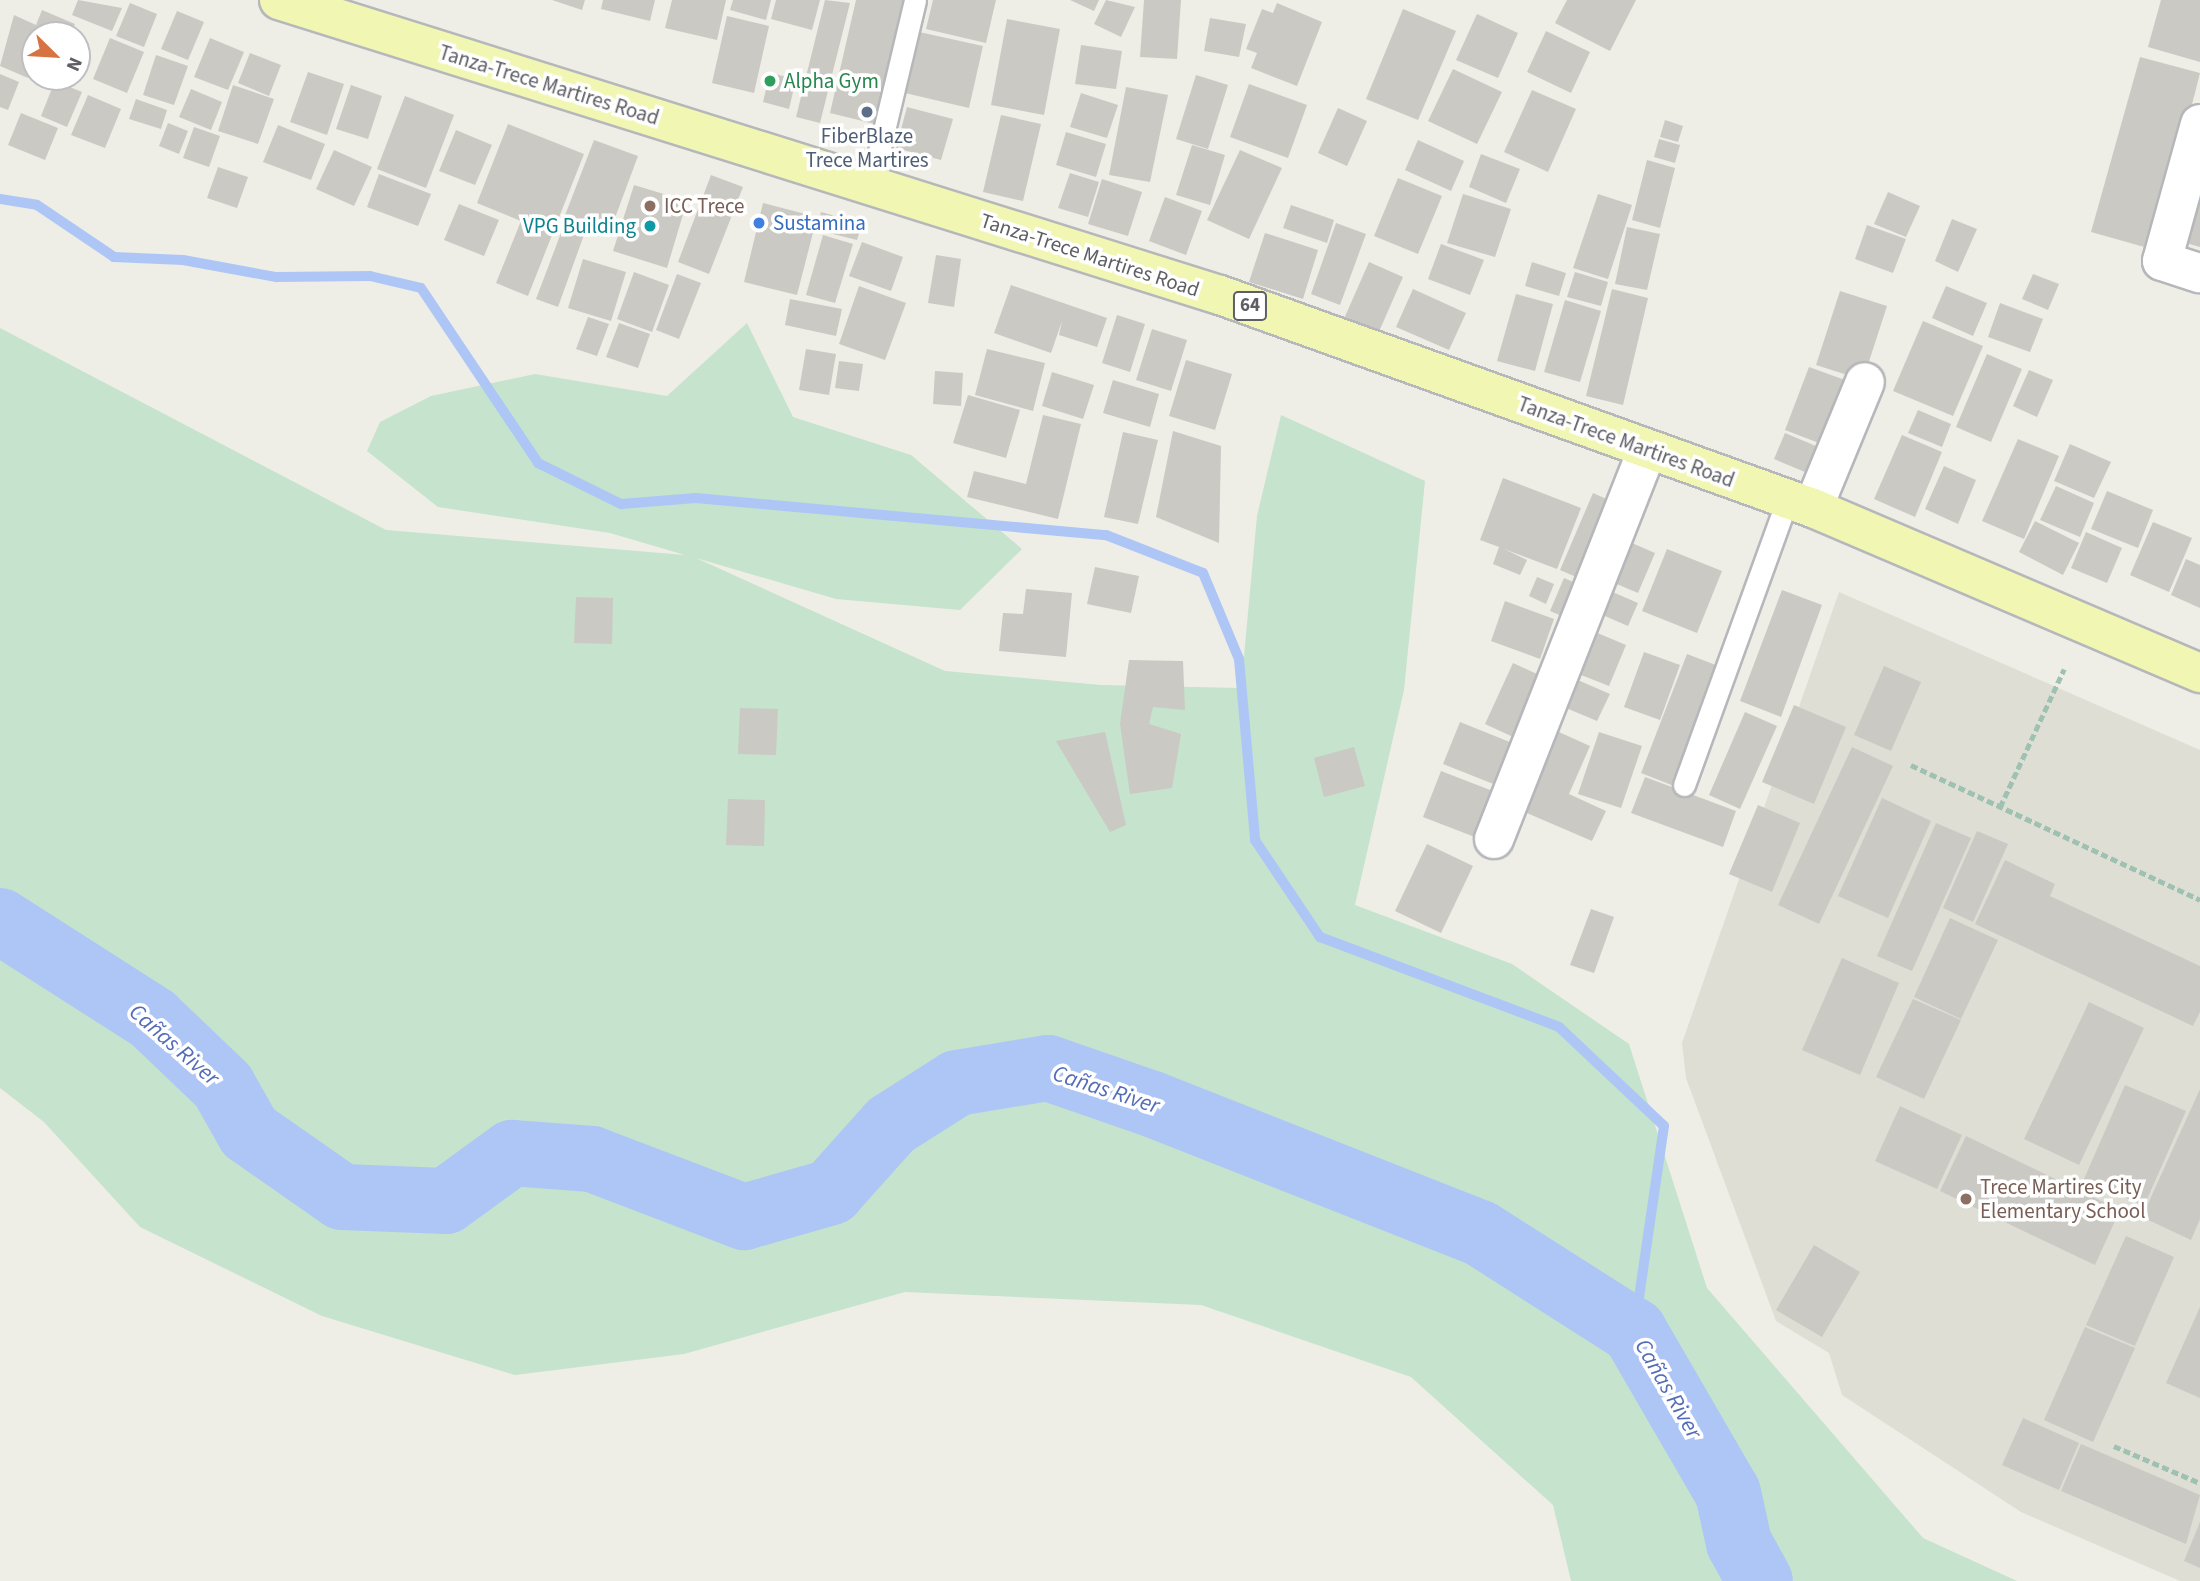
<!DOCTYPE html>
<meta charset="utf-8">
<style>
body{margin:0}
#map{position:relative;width:2200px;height:1581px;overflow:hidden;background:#eeeee6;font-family:"Source Sans 3",sans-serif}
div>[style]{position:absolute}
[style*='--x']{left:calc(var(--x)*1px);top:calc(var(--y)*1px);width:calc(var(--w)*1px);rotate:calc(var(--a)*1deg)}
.education>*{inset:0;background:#deded5}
.green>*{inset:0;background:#c5e3cd}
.stream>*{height:10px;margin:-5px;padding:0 5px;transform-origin:5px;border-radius:5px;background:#aec6f6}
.river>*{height:66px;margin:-33px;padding:0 33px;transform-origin:33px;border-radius:33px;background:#aec6f6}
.building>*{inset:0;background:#cac9c3}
.path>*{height:4.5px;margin-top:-2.25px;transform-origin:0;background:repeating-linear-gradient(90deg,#9ec1b1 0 7px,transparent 0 10.5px)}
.roads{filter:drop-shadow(2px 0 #b6b7bb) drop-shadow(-2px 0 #b6b7bb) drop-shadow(0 2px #b6b7bb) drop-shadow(0 -2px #b6b7bb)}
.lane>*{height:21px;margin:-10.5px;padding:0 10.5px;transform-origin:10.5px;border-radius:10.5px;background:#fff}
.street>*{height:38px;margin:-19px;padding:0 19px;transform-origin:19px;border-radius:19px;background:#fff}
.primary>*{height:38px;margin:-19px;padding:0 19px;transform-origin:19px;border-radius:19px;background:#f1f7b3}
.dots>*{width:19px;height:19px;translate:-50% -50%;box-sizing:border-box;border:4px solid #fff;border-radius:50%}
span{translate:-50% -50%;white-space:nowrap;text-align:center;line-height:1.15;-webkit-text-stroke:7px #fff;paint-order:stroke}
.shield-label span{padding:2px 5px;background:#fff;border:2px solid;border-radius:5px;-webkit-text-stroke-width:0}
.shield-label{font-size:19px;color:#5e5f65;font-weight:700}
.leisure-label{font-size:21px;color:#27864d}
.left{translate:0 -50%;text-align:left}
.street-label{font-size:21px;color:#5e5f65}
.service-label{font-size:21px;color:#4e5e75}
.education-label{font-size:21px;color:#785e54}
.shop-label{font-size:21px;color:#366cbe}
.culture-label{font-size:21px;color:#0d838f}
.right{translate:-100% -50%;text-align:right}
.water-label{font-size:23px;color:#536cb7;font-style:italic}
.north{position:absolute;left:21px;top:21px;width:70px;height:70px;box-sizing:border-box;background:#fff;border:2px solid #bfbfc1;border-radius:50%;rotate:114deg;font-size:19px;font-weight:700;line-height:28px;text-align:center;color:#5e5f65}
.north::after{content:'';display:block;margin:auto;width:24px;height:32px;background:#d77243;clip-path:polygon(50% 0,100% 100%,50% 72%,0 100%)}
</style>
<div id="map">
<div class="education">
<div style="clip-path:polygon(1839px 592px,2200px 750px,2200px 1581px,2180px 1581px,2021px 1512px,1842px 1395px,1829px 1353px,1776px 1321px,1686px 1078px,1682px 1043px)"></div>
</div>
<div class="green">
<div style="clip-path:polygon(747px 323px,793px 417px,911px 455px,1022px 549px,960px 610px,836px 599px,696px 558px,945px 671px,1101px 685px,1241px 688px,1257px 516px,1281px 415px,1425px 481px,1404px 690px,1355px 905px,1512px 964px,1629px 1044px,1707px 1288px,1923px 1538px,2017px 1581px,1571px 1581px,1553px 1505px,1411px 1377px,1201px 1305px,905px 1292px,684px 1354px,515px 1375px,322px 1316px,140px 1227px,44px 1122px,0 1088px,0 328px,386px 530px,685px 555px,610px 533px,438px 507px,367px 451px,380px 422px,431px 396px,535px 374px,667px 396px)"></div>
</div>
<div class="stream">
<div style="--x:0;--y:199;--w:37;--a:9"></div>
<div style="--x:37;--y:205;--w:93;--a:34"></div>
<div style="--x:114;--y:257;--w:69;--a:2.5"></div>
<div style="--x:183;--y:260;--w:95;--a:10.4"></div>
<div style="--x:276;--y:277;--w:94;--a:-0.6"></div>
<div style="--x:370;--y:276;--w:52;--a:13.2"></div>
<div style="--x:421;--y:288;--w:211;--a:56.2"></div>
<div style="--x:538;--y:463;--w:93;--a:26.3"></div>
<div style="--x:621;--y:504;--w:75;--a:-4.6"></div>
<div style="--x:696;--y:498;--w:412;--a:5.2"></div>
<div style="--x:1106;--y:535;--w:104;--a:21.4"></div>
<div style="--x:1203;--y:573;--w:93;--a:67.3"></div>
<div style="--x:1239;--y:659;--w:182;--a:84.9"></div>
<div style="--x:1255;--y:840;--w:117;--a:56.2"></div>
<div style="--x:1320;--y:937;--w:255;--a:20.6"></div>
<div style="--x:1559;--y:1027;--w:144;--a:43.3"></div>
<div style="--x:1664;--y:1126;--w:207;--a:98.3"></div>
</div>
<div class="river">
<div style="--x:0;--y:921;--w:182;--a:32.6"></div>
<div style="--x:153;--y:1019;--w:97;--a:43.7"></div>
<div style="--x:223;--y:1086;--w:53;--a:60.5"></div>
<div style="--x:249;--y:1132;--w:113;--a:35"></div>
<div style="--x:342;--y:1197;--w:104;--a:2.2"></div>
<div style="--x:446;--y:1201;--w:82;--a:-36"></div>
<div style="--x:512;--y:1153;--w:80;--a:4.3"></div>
<div style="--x:592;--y:1159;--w:163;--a:20.9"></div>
<div style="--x:744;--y:1217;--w:91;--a:-16"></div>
<div style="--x:831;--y:1192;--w:90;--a:-48.2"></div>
<div style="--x:891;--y:1125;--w:78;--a:-32.5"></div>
<div style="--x:957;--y:1083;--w:92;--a:-9.4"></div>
<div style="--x:1048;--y:1068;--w:110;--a:19.1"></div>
<div style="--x:1152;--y:1104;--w:352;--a:21.5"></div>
<div style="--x:1480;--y:1233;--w:183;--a:32.5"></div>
<div style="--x:1634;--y:1331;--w:187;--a:59.9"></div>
<div style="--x:1728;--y:1493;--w:51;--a:77.6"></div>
<div style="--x:1739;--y:1543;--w:43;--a:61.1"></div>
</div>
<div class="building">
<div style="clip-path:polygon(78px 0,122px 8px,112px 31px,72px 15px)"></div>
<div style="clip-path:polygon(552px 0,585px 0,582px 10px)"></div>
<div style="clip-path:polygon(603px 0,655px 0,650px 21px,601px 9px)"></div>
<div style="clip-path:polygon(672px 0,726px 0,717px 40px,665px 28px)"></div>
<div style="clip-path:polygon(733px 0,771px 0,766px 20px,730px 10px)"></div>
<div style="clip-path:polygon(776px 0,820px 0,812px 30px,771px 19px)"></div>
<div style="clip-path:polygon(825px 0,850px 3px,820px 123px,796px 117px)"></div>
<div style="clip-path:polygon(856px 0,907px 0,879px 125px,830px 113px)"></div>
<div style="clip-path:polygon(933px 0,996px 0,986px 43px,926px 29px)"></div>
<div style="clip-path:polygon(1070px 0,1099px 0,1094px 11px)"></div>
<div style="clip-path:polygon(1106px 0,1135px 7px,1121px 37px,1094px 24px)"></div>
<div style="clip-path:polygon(1144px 0,1181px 0,1177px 59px,1140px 57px)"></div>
<div style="clip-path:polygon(1567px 0,1636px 0,1610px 51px,1555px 23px)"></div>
<div style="clip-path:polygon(2161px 0,2200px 0,2200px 62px,2148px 47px)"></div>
<div style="clip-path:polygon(130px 3px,157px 14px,144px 47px,116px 36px)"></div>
<div style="clip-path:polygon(1277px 3px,1322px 22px,1297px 86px,1251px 68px,1257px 53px,1246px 49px,1262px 9px,1273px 13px)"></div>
<div style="clip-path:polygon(1403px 9px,1456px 31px,1418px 120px,1366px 99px)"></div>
<div style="clip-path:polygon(42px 10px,75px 24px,70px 35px,35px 35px,28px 78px,0 66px,14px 15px,36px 25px)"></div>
<div style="clip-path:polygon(177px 11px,204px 22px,188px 60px,161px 49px)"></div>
<div style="clip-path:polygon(1477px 14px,1518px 33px,1498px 78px,1456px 60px)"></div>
<div style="clip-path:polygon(727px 16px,769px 26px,754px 93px,712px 83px)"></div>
<div style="clip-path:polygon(1210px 18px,1246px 24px,1239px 57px,1204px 51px)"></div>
<div style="clip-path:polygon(1007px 19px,1060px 29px,1044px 115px,991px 105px)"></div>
<div style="clip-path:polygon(1546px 31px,1590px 52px,1571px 93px,1527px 72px)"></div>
<div style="clip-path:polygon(919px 32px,983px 46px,969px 108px,905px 93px)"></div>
<div style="clip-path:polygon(110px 38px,144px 52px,127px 93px,93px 79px)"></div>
<div style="clip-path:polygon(210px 38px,244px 52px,228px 90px,194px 77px)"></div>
<div style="clip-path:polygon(1081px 45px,1122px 51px,1116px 89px,1075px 84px)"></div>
<div style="clip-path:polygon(250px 53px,281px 65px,269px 96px,238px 83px)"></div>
<div style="clip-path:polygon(156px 55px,188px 66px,174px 105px,143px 95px)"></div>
<div style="clip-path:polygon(2140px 57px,2200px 73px,2155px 250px,2091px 232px)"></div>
<div style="clip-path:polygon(1453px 69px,1502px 92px,1477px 144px,1428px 121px)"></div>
<div style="clip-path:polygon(308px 72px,344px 84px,327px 135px,290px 122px)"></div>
<div style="clip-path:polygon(770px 73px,796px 79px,789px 109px,763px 102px)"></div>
<div style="clip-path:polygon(0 74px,19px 82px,8px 110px,0 107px)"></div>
<div style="clip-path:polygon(1196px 75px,1228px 85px,1208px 149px,1176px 139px)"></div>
<div style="clip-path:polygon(55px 81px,82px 92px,67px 127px,41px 116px)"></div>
<div style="clip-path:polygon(1249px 84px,1307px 105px,1288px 158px,1230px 137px)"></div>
<div style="clip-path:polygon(233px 85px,274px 99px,258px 144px,218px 131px)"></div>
<div style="clip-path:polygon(351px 85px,382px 96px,368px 139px,336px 129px)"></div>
<div style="clip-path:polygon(1126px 87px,1168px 95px,1150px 182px,1109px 175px)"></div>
<div style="clip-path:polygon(191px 89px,222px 102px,211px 130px,179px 117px)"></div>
<div style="clip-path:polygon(1532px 90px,1576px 109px,1548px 172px,1504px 152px)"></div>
<div style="clip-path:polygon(1081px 93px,1118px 105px,1107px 138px,1070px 127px)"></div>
<div style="clip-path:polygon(88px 95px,121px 109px,105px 148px,71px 135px)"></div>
<div style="clip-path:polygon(405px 96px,454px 115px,426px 188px,377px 169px)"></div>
<div style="clip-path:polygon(136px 99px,167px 110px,161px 129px,129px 119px)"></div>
<div style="clip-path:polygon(907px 107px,953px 119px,941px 160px,896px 148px)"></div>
<div style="clip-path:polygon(1338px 108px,1367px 121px,1347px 166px,1318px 153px)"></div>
<div style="clip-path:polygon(21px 113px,58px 128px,45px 160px,8px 145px)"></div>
<div style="clip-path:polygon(1001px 115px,1041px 124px,1023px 201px,983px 192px)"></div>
<div style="clip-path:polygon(1665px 120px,1683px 126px,1678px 142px,1660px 137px)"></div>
<div style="clip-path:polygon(168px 123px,188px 131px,179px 154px,159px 146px)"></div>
<div style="clip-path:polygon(508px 124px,584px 154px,528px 296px,496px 283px,521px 221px,477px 203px)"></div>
<div style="clip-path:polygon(278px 125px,325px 144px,311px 180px,263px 162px)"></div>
<div style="clip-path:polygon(194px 127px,220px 136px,209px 167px,183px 158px)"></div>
<div style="clip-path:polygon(456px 130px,492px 145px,475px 185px,439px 171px)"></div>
<div style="clip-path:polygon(1066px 132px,1106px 144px,1096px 177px,1056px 165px)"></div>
<div style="clip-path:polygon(1659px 139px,1680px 145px,1675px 163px,1654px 157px)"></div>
<div style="clip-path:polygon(594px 140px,638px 156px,609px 234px,564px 218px)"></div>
<div style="clip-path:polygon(1418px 140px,1464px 161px,1451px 191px,1405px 170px)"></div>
<div style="clip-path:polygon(1192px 145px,1225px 155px,1210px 205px,1176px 195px)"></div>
<div style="clip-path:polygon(334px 150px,372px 167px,354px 206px,316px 189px)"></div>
<div style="clip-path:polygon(1240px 150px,1282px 168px,1249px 239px,1207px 220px)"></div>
<div style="clip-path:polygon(1481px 154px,1520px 169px,1506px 203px,1469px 187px)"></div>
<div style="clip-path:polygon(1647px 160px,1675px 168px,1660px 228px,1632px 220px)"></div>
<div style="clip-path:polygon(218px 167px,248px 177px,237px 208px,207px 198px)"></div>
<div style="clip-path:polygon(1070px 173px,1099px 182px,1088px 217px,1058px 208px)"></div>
<div style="clip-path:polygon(379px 174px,431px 194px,418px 226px,367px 207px)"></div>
<div style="clip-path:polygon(711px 175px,743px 187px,709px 274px,678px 262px)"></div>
<div style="clip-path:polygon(1398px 178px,1442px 196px,1418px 254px,1374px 236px)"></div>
<div style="clip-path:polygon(1102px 179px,1142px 192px,1128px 236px,1088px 224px)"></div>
<div style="clip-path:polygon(2200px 182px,2200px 247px,2183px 242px)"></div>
<div style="clip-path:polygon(634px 185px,687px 201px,667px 268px,613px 251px)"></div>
<div style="clip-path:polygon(1888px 192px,1920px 206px,1906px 237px,1874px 224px)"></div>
<div style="clip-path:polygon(1463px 194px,1511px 209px,1495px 257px,1447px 243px)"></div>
<div style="clip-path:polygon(1598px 194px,1632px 205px,1608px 279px,1573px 268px)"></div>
<div style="clip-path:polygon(1165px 197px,1202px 211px,1186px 255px,1149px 241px)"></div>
<div style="clip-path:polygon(763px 203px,817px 217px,797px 295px,744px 282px)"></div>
<div style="clip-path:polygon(459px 204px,499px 220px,484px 256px,444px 240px)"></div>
<div style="clip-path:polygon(1291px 205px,1334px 220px,1327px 243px,1283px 228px)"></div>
<div style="clip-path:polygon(821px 212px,862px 223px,857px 240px,817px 230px)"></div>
<div style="clip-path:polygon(1952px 219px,1977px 229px,1958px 272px,1935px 261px)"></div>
<div style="clip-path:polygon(1336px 223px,1366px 234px,1340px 305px,1311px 294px)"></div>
<div style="clip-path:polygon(564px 225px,585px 232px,558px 307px,536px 299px)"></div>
<div style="clip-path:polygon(1867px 225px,1906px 239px,1893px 273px,1855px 259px)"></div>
<div style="clip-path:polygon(1627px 227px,1660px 234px,1647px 290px,1615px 284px)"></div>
<div style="clip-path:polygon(1265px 233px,1318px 250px,1303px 299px,1249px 282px)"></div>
<div style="clip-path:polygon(823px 235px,853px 244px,835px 303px,806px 295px)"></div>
<div style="clip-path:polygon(862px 242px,903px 257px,891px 291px,849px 276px)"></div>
<div style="clip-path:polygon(1441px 244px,1484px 260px,1470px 295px,1428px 279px)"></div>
<div style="clip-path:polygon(936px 255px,961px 259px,954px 307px,928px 303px)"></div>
<div style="clip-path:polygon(583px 259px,626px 272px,611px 321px,568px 308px)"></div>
<div style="clip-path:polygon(1369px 262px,1403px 277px,1377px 336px,1343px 321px)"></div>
<div style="clip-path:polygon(1532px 262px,1566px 273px,1559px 296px,1525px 286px)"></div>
<div style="clip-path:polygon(634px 272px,669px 285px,652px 332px,617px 319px)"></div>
<div style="clip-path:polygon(1575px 272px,1608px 282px,1601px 306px,1567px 297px)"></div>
<div style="clip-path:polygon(677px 274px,701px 283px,679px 339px,656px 330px)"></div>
<div style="clip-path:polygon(2033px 274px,2059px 284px,2048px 310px,2022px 299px)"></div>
<div style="clip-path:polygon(1011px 285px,1107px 318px,1097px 347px,1059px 335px,1062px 321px,1051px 353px,994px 333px)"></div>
<div style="clip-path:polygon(859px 286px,906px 303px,885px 360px,839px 344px)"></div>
<div style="clip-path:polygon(1946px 286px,1987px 303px,1973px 336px,1932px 318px)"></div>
<div style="clip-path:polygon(1413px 289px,1466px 313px,1449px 350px,1396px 327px)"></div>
<div style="clip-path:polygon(1612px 289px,1648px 298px,1623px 405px,1586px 396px)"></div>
<div style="clip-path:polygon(1840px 291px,1887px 306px,1863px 380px,1816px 365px)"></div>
<div style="clip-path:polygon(1516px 294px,1553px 304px,1535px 371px,1497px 361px)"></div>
<div style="clip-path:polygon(790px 299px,842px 309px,836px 336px,785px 325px)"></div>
<div style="clip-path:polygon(1565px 300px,1601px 311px,1580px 382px,1544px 372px)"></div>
<div style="clip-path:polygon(2000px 303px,2043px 319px,2030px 352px,1988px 337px)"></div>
<div style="clip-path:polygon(1117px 315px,1145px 324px,1130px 372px,1102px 363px)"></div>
<div style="clip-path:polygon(588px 317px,609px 324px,597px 356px,576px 349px)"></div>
<div style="clip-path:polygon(1923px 321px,1983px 346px,1953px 416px,1893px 391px)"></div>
<div style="clip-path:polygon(619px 323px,650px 334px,638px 368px,606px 357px)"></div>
<div style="clip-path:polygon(1152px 329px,1187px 340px,1171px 391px,1136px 380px)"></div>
<div style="clip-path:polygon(806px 349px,836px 354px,829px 395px,799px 390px)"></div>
<div style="clip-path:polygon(987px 349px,1045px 363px,1033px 411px,975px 395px)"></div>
<div style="clip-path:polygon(1987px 354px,2022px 369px,1991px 442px,1956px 427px)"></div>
<div style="clip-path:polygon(1186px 360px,1232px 374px,1215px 430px,1169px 416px)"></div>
<div style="clip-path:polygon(839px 361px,863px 364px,859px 391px,835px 388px)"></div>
<div style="clip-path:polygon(1809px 367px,1856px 384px,1832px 448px,1785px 430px)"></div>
<div style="clip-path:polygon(2029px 370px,2053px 380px,2037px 417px,2013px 406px)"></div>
<div style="clip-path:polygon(935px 371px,963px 373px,961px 406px,933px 404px)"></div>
<div style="clip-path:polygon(1052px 372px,1094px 385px,1083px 419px,1042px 406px)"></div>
<div style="clip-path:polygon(1113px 380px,1159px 394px,1150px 427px,1103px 413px)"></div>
<div style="clip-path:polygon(968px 395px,1020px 410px,1006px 458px,953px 443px)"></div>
<div style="clip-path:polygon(1918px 410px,1951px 424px,1942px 447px,1908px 433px)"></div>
<div style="clip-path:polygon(1043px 415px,1081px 424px,1058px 519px,967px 497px,974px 471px,1026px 484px)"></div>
<div style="clip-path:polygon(1173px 431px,1221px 446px,1219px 543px,1156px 517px)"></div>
<div style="clip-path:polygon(1123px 432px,1158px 440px,1138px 524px,1104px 517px)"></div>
<div style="clip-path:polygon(1785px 433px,1835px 454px,1824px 480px,1774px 459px)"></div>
<div style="clip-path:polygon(1902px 435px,1942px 452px,1915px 517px,1874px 499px)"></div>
<div style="clip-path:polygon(2018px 439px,2059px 456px,2024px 539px,1982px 521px)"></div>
<div style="clip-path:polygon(2070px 444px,2111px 462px,2094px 498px,2054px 481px)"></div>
<div style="clip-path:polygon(1944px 466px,1976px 480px,1958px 524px,1925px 509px)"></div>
<div style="clip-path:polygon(1503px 478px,1581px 508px,1557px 569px,1504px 549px,1527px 560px,1520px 575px,1493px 564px,1499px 547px,1480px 540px)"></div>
<div style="clip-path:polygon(2056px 486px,2094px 503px,2080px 537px,2040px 520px)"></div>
<div style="clip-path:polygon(2107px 491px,2153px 510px,2138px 548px,2091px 529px)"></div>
<div style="clip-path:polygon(1593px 493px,1622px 506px,1588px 582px,1560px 570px)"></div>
<div style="clip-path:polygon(2035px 521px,2079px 543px,2063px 575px,2019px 552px)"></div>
<div style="clip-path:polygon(2153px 522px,2192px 538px,2169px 592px,2130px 575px)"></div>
<div style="clip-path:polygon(2086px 532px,2122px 548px,2107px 583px,2071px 568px)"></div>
<div style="clip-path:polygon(1618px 537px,1655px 553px,1638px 593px,1600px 577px)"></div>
<div style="clip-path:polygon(1667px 549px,1722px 571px,1697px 633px,1642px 611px)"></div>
<div style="clip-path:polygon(2186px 559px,2200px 565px,2200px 608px,2171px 595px)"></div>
<div style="clip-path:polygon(1095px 567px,1139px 576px,1131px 613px,1087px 604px)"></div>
<div style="clip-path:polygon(1537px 577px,1554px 584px,1546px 604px,1529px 596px)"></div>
<div style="clip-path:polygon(1564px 578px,1585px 587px,1571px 620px,1550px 611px)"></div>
<div style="clip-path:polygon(1601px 587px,1638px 603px,1628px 626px,1591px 610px)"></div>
<div style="clip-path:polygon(1026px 589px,1072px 593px,1066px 657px,999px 651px,1003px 613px,1023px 614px)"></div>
<div style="clip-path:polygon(1782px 590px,1822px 605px,1781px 717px,1740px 701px)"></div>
<div style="clip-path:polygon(576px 597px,613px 598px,612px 644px,574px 643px)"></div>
<div style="clip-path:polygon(1505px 601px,1554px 619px,1540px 659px,1491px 641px)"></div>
<div style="clip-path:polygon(1588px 629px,1626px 645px,1609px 686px,1571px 671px)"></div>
<div style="clip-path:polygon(1644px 652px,1680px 665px,1660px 720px,1624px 707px)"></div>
<div style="clip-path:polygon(1687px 654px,1721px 667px,1674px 786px,1641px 773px)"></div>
<div style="clip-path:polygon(1129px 660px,1183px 661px,1185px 710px,1153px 707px,1149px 724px,1181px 734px,1172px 788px,1130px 794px,1120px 724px)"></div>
<div style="clip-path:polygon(1513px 663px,1552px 681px,1524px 742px,1485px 724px)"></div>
<div style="clip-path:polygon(1884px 666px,1921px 682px,1891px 751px,1854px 735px)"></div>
<div style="clip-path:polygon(1571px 677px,1610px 694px,1597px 721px,1559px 705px)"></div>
<div style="clip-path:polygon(1794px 705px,1846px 727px,1814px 804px,1762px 782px)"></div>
<div style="clip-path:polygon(740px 708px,778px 709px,776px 755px,738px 754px)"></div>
<div style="clip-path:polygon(1745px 712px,1777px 726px,1740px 809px,1709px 795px)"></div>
<div style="clip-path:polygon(1460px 722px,1527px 749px,1511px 791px,1443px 764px)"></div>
<div style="clip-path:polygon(1550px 728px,1590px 746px,1569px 794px,1606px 811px,1592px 841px,1515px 808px)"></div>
<div style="clip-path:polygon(1105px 732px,1126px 825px,1110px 832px,1056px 741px)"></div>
<div style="clip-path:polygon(1599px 732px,1642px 746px,1621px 808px,1578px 794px)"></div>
<div style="clip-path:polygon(1354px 747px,1365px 786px,1324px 797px,1314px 758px)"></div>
<div style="clip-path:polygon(1852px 747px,1893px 766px,1819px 924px,1778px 905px)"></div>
<div style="clip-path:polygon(1441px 771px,1503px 795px,1485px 841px,1423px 817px)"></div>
<div style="clip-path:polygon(1645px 777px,1736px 811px,1723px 847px,1631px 813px)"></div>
<div style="clip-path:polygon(1882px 798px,1931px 821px,1888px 918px,1838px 896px)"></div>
<div style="clip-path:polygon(728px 799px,765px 800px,764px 846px,726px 845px)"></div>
<div style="clip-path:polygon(1758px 805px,1800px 823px,1772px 892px,1729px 874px)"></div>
<div style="clip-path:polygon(1936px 823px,1971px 838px,1912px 971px,1877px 956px)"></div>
<div style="clip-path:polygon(1977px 831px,2008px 844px,1973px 922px,1943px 908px)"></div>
<div style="clip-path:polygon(1427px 844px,1473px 866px,1441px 933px,1395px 911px)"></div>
<div style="clip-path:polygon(2005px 860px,2055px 884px,2050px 896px,2200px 966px,2200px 1012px,2193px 1026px,1975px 924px)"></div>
<div style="clip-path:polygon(1591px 909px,1614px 917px,1594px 973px,1570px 965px)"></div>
<div style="clip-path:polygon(1950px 918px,1998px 940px,1961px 1019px,1914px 997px)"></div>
<div style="clip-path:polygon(1842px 958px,1899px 983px,1860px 1075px,1802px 1050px)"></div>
<div style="clip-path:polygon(1913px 999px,1961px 1020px,1924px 1099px,1876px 1077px)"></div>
<div style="clip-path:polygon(2089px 1002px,2144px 1028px,2079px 1165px,2024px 1139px)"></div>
<div style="clip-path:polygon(2125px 1085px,2186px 1111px,2144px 1206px,2084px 1179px)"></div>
<div style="clip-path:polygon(2200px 1089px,2200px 1219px,2191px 1240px,2142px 1217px)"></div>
<div style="clip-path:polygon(1900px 1106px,1962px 1135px,1937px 1189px,1875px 1161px)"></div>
<div style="clip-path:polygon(1966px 1136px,2120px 1210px,2095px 1265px,1940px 1191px)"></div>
<div style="clip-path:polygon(2126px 1236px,2174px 1257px,2135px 1346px,2086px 1325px)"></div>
<div style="clip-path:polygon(1814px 1245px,1860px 1272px,1822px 1337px,1776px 1310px)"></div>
<div style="clip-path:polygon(2200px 1307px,2200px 1398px,2166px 1383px)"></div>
<div style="clip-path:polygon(2085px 1327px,2135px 1348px,2093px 1442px,2044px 1420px)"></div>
<div style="clip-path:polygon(2023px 1418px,2079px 1443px,2059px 1490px,2002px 1465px)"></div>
<div style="clip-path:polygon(2081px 1444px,2200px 1495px,2186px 1544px,2061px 1491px)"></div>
<div style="clip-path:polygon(2200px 1522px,2200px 1568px,2184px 1561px)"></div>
</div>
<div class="path">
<div style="--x:1911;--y:765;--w:319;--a:25"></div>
<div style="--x:2000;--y:807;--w:152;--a:-65.1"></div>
<div style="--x:2114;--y:1446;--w:94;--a:23.3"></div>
</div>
<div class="roads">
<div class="lane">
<div style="--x:871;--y:185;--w:190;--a:-76.6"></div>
<div style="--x:1684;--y:785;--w:303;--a:-70.1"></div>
</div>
<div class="street">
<div style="--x:2200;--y:124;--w:142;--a:105.5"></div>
<div style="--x:2162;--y:261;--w:40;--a:18"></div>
<div style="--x:1813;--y:508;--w:136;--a:-67.6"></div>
<div style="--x:1494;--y:839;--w:418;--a:-68.5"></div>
</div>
<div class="primary">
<div style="--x:279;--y:0;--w:986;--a:17.41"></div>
<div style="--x:1220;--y:295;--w:630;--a:19.76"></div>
<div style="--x:1813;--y:508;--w:421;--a:23.1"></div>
</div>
</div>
<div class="dots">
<div style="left:770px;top:81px;background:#2e9e5b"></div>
<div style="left:867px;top:112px;background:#5c6f8a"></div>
<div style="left:650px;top:206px;background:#8d6e63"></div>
<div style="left:759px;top:223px;background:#3f7fe0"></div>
<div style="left:650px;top:226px;background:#0f9aa8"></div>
<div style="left:1966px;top:1199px;background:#8d6e63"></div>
</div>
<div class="shield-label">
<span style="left:1250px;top:306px">64</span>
</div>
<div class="leisure-label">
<span class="left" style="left:784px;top:81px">Alpha Gym</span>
</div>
<div class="street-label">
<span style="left:549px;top:85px;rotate:17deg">Tanza-Trece Martires Road</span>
<span style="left:1090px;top:255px;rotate:18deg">Tanza-Trece Martires Road</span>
<span style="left:1626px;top:442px;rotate:20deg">Tanza-Trece Martires Road</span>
</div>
<div class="service-label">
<span style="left:867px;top:148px">FiberBlaze<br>Trece Martires</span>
</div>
<div class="education-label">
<span class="left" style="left:664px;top:206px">ICC Trece</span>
<span class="left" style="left:1980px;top:1199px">Trece Martires City<br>Elementary School</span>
</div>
<div class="shop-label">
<span class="left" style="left:773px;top:223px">Sustamina</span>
</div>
<div class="culture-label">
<span class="right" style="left:636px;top:226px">VPG Building</span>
</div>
<div class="water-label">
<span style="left:174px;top:1045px;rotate:41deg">Cañas River</span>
<span style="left:1106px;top:1090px;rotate:18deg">Cañas River</span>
<span style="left:1668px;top:1389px;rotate:60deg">Cañas River</span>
</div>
<div class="north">N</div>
</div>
